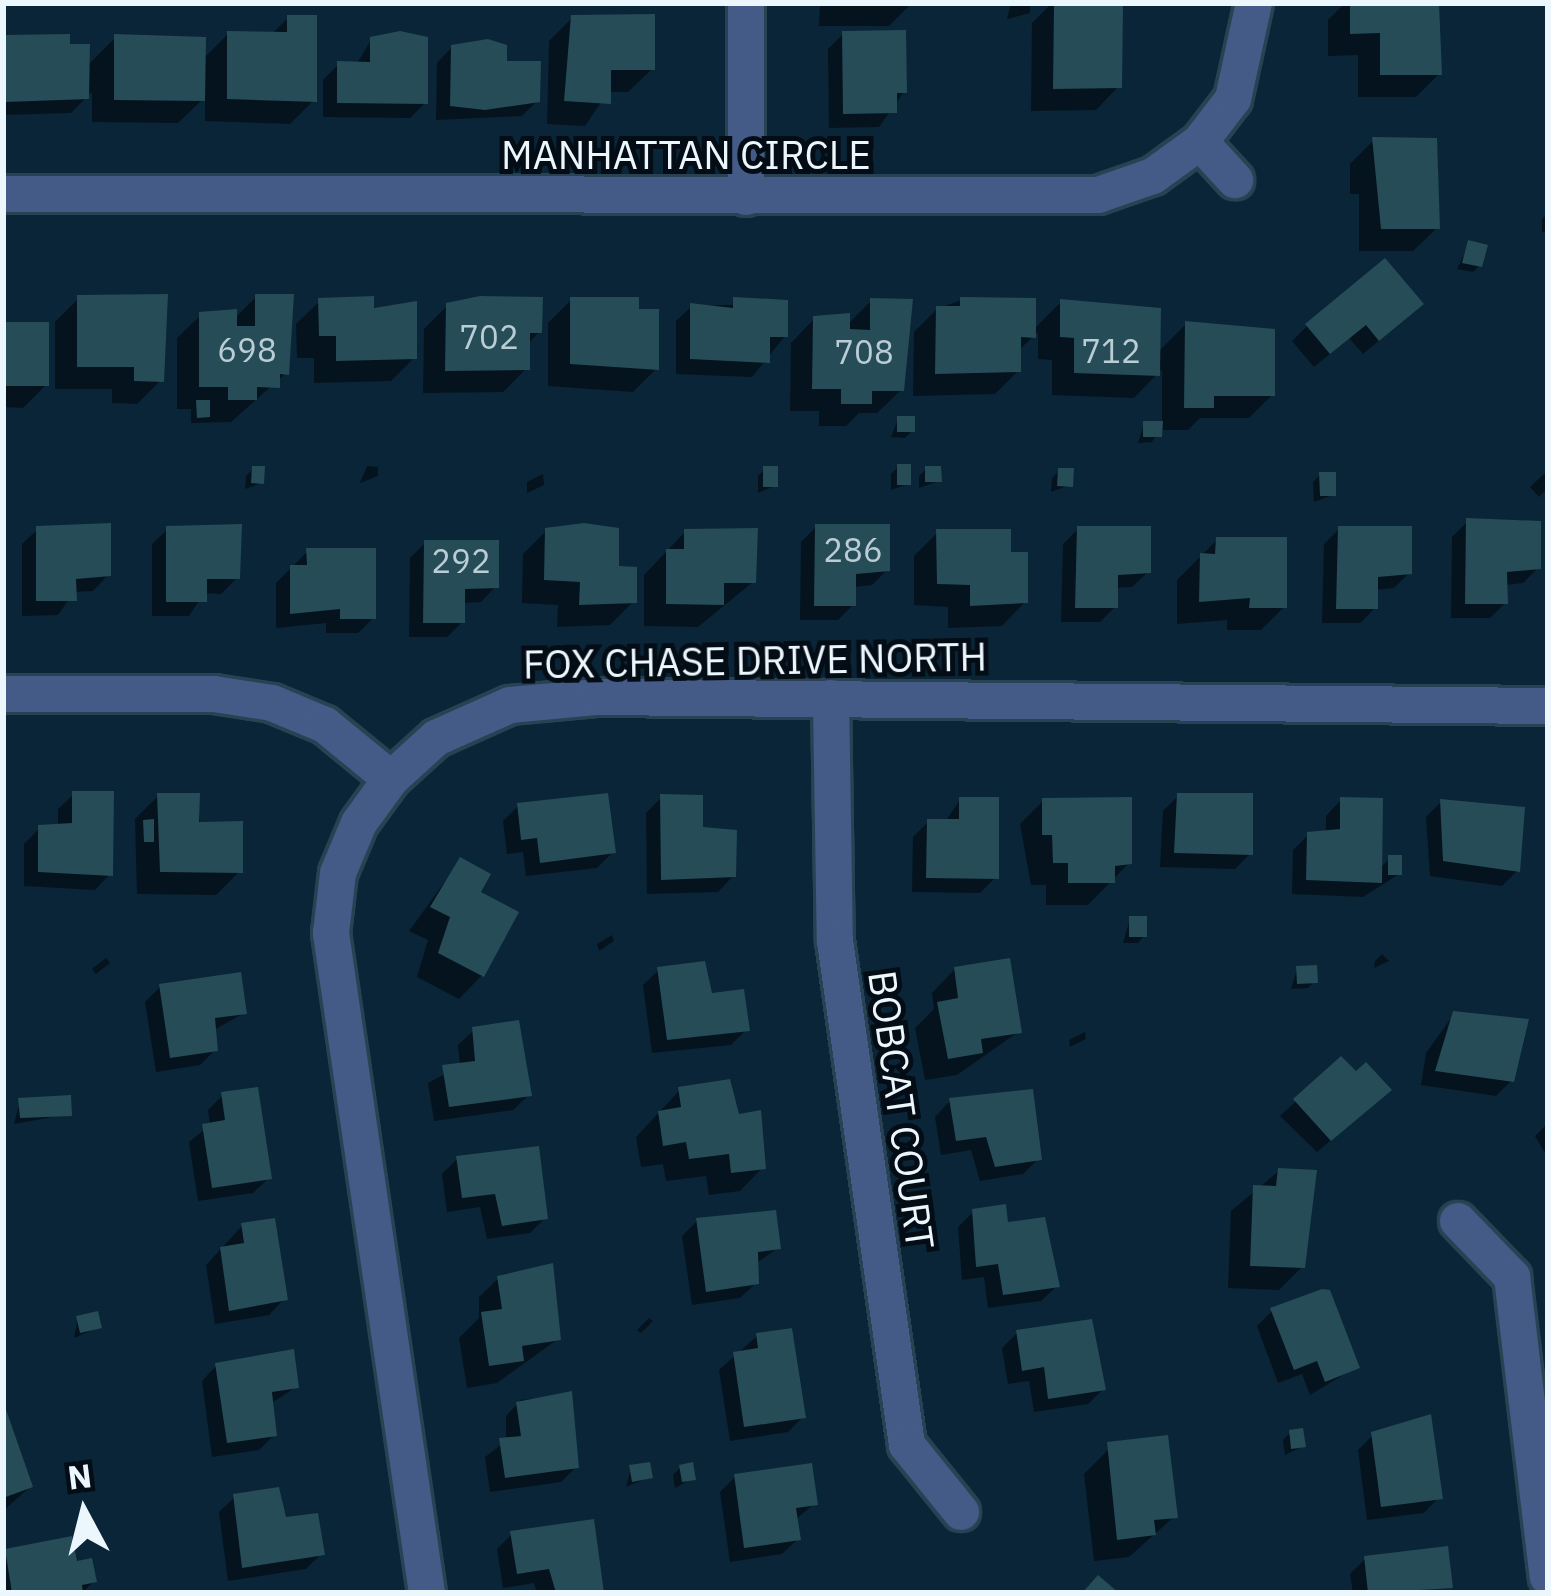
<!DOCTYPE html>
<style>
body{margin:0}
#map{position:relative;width:1551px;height:1596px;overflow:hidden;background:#092537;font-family:"IBM Plex Sans",sans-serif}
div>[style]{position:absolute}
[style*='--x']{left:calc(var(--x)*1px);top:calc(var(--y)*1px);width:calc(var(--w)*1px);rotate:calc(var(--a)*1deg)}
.shadow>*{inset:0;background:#0007}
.building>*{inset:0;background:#264c57}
.roads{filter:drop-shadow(3px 0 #294253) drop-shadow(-3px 0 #294253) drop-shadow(0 3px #294253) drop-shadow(0 -3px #294253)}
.street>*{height:36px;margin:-18px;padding:0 18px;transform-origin:18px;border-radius:18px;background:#445b87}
span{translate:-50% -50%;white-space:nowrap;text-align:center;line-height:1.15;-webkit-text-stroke:10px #040d15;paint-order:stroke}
.number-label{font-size:33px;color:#baccd4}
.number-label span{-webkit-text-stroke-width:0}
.street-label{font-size:39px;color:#ecf6fd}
.frame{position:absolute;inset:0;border:6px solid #ecf6fd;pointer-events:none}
.north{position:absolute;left:24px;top:1452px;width:120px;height:120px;-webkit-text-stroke:9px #040d15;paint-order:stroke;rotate:353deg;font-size:33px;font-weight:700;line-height:48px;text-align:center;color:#ecf6fd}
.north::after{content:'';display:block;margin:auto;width:42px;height:54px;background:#ecf6fd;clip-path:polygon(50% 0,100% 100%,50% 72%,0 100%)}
</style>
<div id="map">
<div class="shadow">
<div style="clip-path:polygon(820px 3px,912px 3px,889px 26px,819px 26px)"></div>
<div style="clip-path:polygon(1011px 3px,1030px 3px,1030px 13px,1007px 19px)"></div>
<div style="clip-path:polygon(1052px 3px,1120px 3px,1119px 86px,1096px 110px,1031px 111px,1032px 23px)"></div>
<div style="clip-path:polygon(1345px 3px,1436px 3px,1439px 74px,1416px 97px,1358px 97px,1358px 55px,1328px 56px,1328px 20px)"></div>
<div style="clip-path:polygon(288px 18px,314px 100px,290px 124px,205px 121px,205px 97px,178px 123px,92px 122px,92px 92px,71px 113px,3px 115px,7px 38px,67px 47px,87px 66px,116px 37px,202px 60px,228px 34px,271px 35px)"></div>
<div style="clip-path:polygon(572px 18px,652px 69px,628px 92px,608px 92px,585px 126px,547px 124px,549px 41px)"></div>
<div style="clip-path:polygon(843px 34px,904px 92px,879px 127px,829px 128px,828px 49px)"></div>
<div style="clip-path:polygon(371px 40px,425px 103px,410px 118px,323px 117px,323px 80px,339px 64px,356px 65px)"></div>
<div style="clip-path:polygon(452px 47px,504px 64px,537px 101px,522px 116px,436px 120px,437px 63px)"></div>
<div style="clip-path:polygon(1374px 140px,1437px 228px,1413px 251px,1359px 251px,1359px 194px,1350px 194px,1350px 164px)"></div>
<div style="clip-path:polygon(1548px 214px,1548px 232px,1542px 232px,1542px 219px)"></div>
<div style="clip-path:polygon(1469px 244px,1480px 265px,1473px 272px,1457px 269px)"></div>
<div style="clip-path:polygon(3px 296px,3px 325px,46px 385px,23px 408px,3px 407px)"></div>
<div style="clip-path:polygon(256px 297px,286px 373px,231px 422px,191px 423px,191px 409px,177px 409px,177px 338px,201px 315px,234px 319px)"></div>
<div style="clip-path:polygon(79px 298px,161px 380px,137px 404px,112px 403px,112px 389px,55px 389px,55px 322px)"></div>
<div style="clip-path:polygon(571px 300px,656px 369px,633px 392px,548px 386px,548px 323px)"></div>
<div style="clip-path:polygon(961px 300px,1033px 330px,1061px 302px,1157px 353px,1186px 324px,1272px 395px,1249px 418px,1200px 418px,1188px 430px,1159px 430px,1152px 442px,1138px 443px,1144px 424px,1162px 424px,1162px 369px,1134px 398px,1052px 395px,1052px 360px,1038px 359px,1038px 332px,1018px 351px,1018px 371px,995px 394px,913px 396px,914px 332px,937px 309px)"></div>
<div style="clip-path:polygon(320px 301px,371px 312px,414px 358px,391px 381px,314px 383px,314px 358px,297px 358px,296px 324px)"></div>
<div style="clip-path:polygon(871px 301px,901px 390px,877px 413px,859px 413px,846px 426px,819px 426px,819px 411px,790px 411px,791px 343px,814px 319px,847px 325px)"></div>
<div style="clip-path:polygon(785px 303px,785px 336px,752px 377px,676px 374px,676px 321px,692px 306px)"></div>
<div style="clip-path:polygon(447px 306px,539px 332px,527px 345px,527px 368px,503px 392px,423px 393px,424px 329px)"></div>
<div style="clip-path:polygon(1405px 319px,1363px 354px,1349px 338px,1314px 367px,1292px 341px,1307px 326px)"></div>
<div style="clip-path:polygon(898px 419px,912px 431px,905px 438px,891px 437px)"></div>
<div style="clip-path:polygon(367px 466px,378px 467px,378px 476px,360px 483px)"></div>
<div style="clip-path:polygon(898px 467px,908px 484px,891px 490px,891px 474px)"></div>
<div style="clip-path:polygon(253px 469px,261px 483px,245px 489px,246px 476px)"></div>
<div style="clip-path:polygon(765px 469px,775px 486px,758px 493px,758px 476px)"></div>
<div style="clip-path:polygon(926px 469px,939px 481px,919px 488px,919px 476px)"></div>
<div style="clip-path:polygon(1059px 471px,1070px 485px,1051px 492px,1052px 478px)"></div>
<div style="clip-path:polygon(1545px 473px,1548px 488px,1539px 497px,1530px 487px)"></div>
<div style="clip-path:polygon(543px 474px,544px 485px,527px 493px,527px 482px)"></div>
<div style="clip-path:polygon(1320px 475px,1333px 495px,1314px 502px,1313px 482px)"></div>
<div style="clip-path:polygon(1468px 521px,1538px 568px,1523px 583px,1505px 585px,1505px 603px,1490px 618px,1451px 618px,1452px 537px)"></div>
<div style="clip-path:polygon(817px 526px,887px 570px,872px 585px,853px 587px,853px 605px,838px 620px,800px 620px,801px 542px)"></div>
<div style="clip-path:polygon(38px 529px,108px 575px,93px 591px,74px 592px,58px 615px,22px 616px,22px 544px)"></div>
<div style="clip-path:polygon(168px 529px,237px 578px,221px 594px,204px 593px,189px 616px,152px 616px,152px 544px)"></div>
<div style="clip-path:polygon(1078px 529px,1148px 572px,1132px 587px,1115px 588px,1115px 607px,1100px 622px,1061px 622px,1063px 544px)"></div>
<div style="clip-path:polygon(1339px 529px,1409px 573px,1394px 588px,1375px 590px,1375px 608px,1360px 623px,1322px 623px,1324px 544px)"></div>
<div style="clip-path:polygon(546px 531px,616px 569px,634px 601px,610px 625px,557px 627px,558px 605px,522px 603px,523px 554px)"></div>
<div style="clip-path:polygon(685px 532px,753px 582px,698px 627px,644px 626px,644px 575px)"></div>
<div style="clip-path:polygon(938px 532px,1008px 555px,1025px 602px,1002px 626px,948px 628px,948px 607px,914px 605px,914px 556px)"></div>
<div style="clip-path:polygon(1217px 540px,1284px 607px,1261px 630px,1227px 630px,1227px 620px,1177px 624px,1177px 580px)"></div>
<div style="clip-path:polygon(425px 543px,496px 586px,481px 602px,462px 603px,462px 622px,447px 637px,409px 637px,410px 558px)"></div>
<div style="clip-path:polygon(308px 551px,373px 618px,358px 633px,326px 633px,326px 623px,276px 628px,276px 583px)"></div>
<div style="clip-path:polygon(74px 794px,110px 874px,95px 890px,24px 886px,24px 844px,40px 828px,58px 827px,58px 809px)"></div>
<div style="clip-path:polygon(158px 796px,197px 796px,200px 824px,240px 871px,216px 895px,137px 894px,135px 819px)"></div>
<div style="clip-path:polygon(1178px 796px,1250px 854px,1235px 869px,1160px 867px,1163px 811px)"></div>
<div style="clip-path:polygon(662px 797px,733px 876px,718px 892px,647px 894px,646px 813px)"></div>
<div style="clip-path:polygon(960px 800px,996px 877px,980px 893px,912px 892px,913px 837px,928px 822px,945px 822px)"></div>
<div style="clip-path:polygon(1341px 800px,1379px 869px,1390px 858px,1399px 874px,1363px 897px,1292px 894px,1293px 850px,1308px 835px,1326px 833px,1326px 816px)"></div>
<div style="clip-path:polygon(1043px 801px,1129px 863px,1088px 905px,1046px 905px,1046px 885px,1031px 885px,1020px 824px)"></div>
<div style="clip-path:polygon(1441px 802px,1518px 870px,1502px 886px,1430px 876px,1426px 817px)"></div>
<div style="clip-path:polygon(518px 806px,613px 852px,597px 868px,526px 876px,523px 852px,507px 854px,503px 821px)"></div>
<div style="clip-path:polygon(460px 861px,477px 894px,482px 975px,459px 999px,417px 977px,428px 940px,409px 931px)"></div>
<div style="clip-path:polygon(1130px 919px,1144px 936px,1138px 943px,1123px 943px)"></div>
<div style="clip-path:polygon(612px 935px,614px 941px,599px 951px,597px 944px)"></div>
<div style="clip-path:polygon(1382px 954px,1389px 961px,1374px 968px,1375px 961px)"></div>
<div style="clip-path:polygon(106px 958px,110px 963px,96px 974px,92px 969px)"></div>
<div style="clip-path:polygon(955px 969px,1018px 1032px,957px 1075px,925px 1080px,915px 1028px,934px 1009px,932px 993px)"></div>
<div style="clip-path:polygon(1297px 969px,1315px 981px,1308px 988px,1291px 989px)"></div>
<div style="clip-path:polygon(659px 970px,747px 1029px,731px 1045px,652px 1053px,643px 985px)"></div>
<div style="clip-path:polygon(161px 986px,244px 1013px,214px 1030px,215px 1050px,200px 1065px,156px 1072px,145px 1002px)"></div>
<div style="clip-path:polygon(1454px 1014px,1512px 1080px,1496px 1096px,1421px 1085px,1426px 1053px)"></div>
<div style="clip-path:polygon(474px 1030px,529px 1095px,513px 1110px,434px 1121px,428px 1083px,460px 1066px,458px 1045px)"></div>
<div style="clip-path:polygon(1085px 1032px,1086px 1039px,1070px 1047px,1069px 1040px)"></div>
<div style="clip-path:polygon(1341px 1060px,1373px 1105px,1317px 1152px,1280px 1116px)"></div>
<div style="clip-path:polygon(680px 1090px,737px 1117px,763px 1167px,740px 1191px,709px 1195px,706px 1176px,666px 1181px,663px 1164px,641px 1167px,636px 1137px)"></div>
<div style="clip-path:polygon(223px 1095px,269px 1178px,253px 1193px,198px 1201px,189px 1142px,210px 1125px,208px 1110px)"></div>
<div style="clip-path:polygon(20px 1101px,69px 1114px,14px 1124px)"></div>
<div style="clip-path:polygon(950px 1101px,1038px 1159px,1023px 1174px,980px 1181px,971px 1150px,941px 1155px,935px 1117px)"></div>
<div style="clip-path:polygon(1548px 1123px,1548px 1158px,1535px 1136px)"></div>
<div style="clip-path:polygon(457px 1159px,545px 1218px,530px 1233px,487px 1239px,480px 1207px,447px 1212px,442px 1174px)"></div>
<div style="clip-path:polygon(1279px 1171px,1302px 1267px,1279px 1290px,1228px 1288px,1231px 1211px)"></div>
<div style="clip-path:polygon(973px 1212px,1006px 1226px,1057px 1286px,1041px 1301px,988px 1308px,984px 1277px,962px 1280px,958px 1227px)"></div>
<div style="clip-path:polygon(697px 1221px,778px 1248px,755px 1264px,756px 1283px,740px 1298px,692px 1305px,682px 1236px)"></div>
<div style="clip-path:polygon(242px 1226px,284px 1299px,269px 1315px,215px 1324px,206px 1265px)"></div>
<div style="clip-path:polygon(551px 1266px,558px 1339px,497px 1383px,467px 1388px,459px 1338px,479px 1318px,479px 1297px,503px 1274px)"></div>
<div style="clip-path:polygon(1272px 1311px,1356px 1367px,1310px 1395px,1302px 1374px,1278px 1383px,1257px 1326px)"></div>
<div style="clip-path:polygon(78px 1318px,99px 1327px,74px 1338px)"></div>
<div style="clip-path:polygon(649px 1318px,653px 1321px,641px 1333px,637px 1330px)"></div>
<div style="clip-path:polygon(1017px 1333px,1103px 1389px,1088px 1404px,1034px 1412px,1029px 1381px,1008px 1384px,1002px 1348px)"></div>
<div style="clip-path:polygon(757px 1336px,803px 1417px,788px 1432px,730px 1441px,719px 1370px)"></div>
<div style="clip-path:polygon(217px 1365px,296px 1387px,270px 1404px,274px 1435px,259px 1450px,212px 1457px,202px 1381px)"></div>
<div style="clip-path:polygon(569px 1394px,576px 1467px,561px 1482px,490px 1492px,485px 1457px,506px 1441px,506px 1416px,521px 1400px)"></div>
<div style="clip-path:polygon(3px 1408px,30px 1487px,3px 1511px)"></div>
<div style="clip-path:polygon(1290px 1433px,1303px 1446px,1285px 1455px,1283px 1440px)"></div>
<div style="clip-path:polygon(1373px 1435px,1439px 1497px,1424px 1513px,1367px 1520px,1358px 1450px)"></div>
<div style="clip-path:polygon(1165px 1439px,1175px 1516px,1129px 1557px,1094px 1561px,1084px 1474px,1108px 1450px)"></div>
<div style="clip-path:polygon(631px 1468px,650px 1477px,626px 1487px)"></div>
<div style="clip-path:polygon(680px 1468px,693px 1478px,675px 1488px,673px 1475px)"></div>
<div style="clip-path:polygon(735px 1477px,815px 1503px,795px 1520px,798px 1539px,782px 1554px,730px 1562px,720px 1492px)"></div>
<div style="clip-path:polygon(235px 1497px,284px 1521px,321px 1554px,306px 1569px,228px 1581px,219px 1512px)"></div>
<div style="clip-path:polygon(512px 1534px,600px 1593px,537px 1593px,534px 1583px,503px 1588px,497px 1549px)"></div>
<div style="clip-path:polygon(6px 1551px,74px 1564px,94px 1581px,82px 1593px,3px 1593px)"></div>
<div style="clip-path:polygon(1365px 1559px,1450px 1587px,1353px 1593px,1350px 1574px)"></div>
</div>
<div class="building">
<div style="clip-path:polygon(1054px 3px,1123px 3px,1122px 88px,1053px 89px)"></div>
<div style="clip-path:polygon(1350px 3px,1439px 3px,1442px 75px,1380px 75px,1380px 33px,1350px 34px)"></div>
<div style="clip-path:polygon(655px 14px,655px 70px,611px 70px,611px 104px,564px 101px,571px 15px)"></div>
<div style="clip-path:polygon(287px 15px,317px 15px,317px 102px,227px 99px,227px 31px,287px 32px)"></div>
<div style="clip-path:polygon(906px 30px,907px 93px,897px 93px,897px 113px,843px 114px,842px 31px)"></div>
<div style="clip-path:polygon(400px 31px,428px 37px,428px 104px,337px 103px,337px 61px,370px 62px,370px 37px)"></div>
<div style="clip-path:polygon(70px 34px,70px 44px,90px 44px,89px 99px,5px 102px,5px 35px)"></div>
<div style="clip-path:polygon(114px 34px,206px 37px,205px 101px,114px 100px)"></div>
<div style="clip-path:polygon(488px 39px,507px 45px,507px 61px,541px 61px,540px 102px,485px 110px,450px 106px,451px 45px)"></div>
<div style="clip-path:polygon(1372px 137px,1437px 138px,1440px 229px,1381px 229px)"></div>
<div style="clip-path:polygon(1468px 240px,1488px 245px,1482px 267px,1462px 263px)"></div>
<div style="clip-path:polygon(1385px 258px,1424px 304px,1379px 341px,1366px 325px,1330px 354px,1305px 324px)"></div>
<div style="clip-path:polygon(168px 294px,164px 382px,134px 381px,134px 367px,77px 367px,77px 295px)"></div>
<div style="clip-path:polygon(255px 294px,294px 294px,289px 375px,280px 374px,280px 388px,257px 387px,257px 400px,228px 400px,228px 387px,199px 387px,199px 312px,237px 309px,237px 326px,255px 326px)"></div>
<div style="clip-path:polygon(374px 296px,374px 308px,417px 301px,417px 359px,336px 361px,336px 336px,319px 336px,318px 298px)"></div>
<div style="clip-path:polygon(480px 296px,543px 297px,542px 333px,530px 333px,530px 370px,445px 371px,446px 303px)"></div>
<div style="clip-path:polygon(570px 297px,639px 297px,639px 309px,659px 309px,659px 370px,570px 364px)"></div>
<div style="clip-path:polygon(733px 297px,788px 300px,788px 337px,770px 337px,770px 363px,690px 359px,690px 303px,733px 308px)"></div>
<div style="clip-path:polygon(960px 297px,1036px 298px,1036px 338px,1021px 337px,1021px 372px,935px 374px,936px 306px,960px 306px)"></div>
<div style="clip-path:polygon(870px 298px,913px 299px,904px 391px,872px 391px,872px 404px,841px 404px,841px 389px,812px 389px,813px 316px,850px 313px,850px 329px,870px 330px)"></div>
<div style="clip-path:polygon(1060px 299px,1161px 308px,1160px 376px,1074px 373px,1074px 338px,1060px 337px)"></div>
<div style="clip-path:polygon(1185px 321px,1275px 329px,1275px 396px,1214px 396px,1214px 408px,1184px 408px)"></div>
<div style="clip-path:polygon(3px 322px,49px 322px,49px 386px,3px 386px)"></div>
<div style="clip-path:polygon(196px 400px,210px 400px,210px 417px,197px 418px)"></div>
<div style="clip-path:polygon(897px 416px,915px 416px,915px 432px,897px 432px)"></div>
<div style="clip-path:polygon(1143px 421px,1163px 421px,1162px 437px,1143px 437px)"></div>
<div style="clip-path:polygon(897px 464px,911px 464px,911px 485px,897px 485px)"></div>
<div style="clip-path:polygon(252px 466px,265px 466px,264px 484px,251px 483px)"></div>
<div style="clip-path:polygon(763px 466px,778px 466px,778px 487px,763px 487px)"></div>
<div style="clip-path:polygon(925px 466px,941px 466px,942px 482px,925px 482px)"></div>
<div style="clip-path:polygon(1058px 468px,1074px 468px,1073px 487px,1057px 486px)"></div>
<div style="clip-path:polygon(1319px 472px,1336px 472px,1336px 496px,1320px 496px)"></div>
<div style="clip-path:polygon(1466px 518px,1541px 521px,1541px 569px,1507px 572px,1508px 604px,1465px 604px)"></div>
<div style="clip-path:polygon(111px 523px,111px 576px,76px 579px,77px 601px,36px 601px,36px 526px)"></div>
<div style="clip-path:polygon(584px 523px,619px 528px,619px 566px,637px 567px,637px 603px,579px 605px,580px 582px,544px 580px,545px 528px)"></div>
<div style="clip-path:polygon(242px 524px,240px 579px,207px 579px,207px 602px,166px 602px,166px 526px)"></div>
<div style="clip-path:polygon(815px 524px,890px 524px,890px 571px,856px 574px,856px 606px,814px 606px)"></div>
<div style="clip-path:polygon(1077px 526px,1151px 526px,1151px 573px,1118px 575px,1118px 608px,1075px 608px)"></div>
<div style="clip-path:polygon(1338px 526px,1412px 526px,1412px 574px,1378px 577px,1378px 609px,1336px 609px)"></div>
<div style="clip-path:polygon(758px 528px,756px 583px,724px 583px,724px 605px,666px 604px,666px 549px,684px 549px,684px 529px)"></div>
<div style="clip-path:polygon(936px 529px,1011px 529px,1011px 552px,1028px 552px,1028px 603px,970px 606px,970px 585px,937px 584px)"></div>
<div style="clip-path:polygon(1216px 537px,1287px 537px,1287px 608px,1249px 608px,1250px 598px,1199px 602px,1200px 553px,1215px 554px)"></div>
<div style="clip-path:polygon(424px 540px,499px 540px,499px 588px,465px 589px,465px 623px,423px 623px)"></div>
<div style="clip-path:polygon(306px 548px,376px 548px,376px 619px,340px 619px,340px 609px,290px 614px,290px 565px,307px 565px)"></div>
<div style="clip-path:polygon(72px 791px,114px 791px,113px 876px,38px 872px,38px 825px,72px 823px)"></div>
<div style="clip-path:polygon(157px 793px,200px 793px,199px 822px,243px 821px,243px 873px,160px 872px)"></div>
<div style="clip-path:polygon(608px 793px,616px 853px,540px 863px,537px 838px,521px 840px,517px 803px)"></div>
<div style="clip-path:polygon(1177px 793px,1253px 793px,1253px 855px,1174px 853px)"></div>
<div style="clip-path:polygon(660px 794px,703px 795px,703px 827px,737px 830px,736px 877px,661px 880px)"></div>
<div style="clip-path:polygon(959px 797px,999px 797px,999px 879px,926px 878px,927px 819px,959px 819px)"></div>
<div style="clip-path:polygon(1132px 797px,1132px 864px,1115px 866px,1115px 883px,1068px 883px,1068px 863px,1053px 863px,1052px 835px,1042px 835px,1042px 798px)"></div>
<div style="clip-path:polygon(1340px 797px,1383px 798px,1382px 883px,1306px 880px,1307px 832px,1340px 829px)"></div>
<div style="clip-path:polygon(1440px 799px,1525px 807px,1520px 872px,1443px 861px)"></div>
<div style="clip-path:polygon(154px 819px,154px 842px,144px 842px,143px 820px)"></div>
<div style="clip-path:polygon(1388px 855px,1402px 855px,1402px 875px,1388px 875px)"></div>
<div style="clip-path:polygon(460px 857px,491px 874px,481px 892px,519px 912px,484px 977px,438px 953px,450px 917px,430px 907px)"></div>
<div style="clip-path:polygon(1129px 916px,1147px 916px,1147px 937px,1129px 937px)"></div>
<div style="clip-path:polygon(1010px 958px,1022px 1033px,981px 1039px,983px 1053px,948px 1059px,937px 1002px,958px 998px,954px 967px)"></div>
<div style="clip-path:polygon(705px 961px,712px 993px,744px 989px,750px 1031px,667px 1040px,657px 967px)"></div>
<div style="clip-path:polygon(1317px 965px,1318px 983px,1297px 984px,1296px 966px)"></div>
<div style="clip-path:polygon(241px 972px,247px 1014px,215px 1018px,218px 1051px,170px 1058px,159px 984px)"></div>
<div style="clip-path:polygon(1453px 1011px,1529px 1019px,1514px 1082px,1435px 1071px)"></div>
<div style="clip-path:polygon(519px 1020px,532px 1096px,449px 1107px,442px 1065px,475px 1061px,472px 1027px)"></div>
<div style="clip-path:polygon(1341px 1056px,1356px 1071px,1366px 1062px,1392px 1090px,1331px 1141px,1293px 1099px)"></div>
<div style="clip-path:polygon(730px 1079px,739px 1114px,761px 1110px,766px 1169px,731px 1173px,729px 1154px,689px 1159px,686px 1142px,663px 1146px,658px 1111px,681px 1107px,678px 1087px)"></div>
<div style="clip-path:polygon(258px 1087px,272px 1179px,212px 1188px,202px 1124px,225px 1120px,221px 1092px)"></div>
<div style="clip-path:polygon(1033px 1089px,1042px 1160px,995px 1167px,986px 1137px,956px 1141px,949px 1098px)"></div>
<div style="clip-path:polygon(71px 1095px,72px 1116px,20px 1118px,18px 1098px)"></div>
<div style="clip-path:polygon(539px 1146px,548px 1219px,502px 1226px,495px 1194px,462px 1198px,456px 1156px)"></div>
<div style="clip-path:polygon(1278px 1168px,1317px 1170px,1305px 1268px,1250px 1266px,1253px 1185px,1276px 1186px)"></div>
<div style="clip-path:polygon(1006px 1204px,1008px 1222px,1045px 1217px,1060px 1287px,1003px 1295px,998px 1264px,976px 1267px,972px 1209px)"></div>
<div style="clip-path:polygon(776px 1210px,781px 1249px,758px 1252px,759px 1284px,706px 1292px,696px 1218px)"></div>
<div style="clip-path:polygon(275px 1218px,288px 1300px,229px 1311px,220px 1247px,244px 1243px,241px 1223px)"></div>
<div style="clip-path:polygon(553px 1263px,561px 1340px,522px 1346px,524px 1361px,489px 1366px,481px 1312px,502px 1309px,497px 1276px)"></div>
<div style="clip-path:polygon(1322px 1289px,1330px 1290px,1360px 1368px,1325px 1382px,1317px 1361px,1294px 1370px,1270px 1308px)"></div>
<div style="clip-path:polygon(98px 1311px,102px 1328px,80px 1333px,76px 1316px)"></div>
<div style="clip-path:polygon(1092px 1319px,1106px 1390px,1048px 1399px,1044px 1367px,1022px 1371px,1016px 1330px)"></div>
<div style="clip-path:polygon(792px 1328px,806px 1418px,744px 1427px,733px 1352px,758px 1348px,756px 1333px)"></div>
<div style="clip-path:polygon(294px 1349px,299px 1388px,272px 1392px,277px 1436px,227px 1443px,215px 1363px)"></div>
<div style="clip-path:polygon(572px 1391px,579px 1468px,505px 1478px,499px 1438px,521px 1436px,516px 1402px)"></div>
<div style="clip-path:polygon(3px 1401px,33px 1487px,3px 1498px)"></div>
<div style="clip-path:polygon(1431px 1414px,1443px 1499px,1381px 1507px,1371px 1432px)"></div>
<div style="clip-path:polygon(1303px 1428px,1306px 1447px,1291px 1449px,1289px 1430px)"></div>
<div style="clip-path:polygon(1168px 1435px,1178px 1518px,1154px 1520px,1156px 1535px,1117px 1540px,1107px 1442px)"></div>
<div style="clip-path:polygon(650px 1462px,653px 1478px,632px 1482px,629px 1465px)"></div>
<div style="clip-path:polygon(693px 1462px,696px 1480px,682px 1482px,679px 1465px)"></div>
<div style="clip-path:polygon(812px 1463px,818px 1505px,796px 1508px,801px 1540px,744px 1548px,734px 1474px)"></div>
<div style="clip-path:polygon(279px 1487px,286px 1517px,318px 1513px,325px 1555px,242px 1568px,233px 1494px)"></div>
<div style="clip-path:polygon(594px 1519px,604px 1593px,556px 1593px,549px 1569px,517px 1574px,510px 1531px)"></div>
<div style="clip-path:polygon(72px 1536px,77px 1561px,92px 1558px,97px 1582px,82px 1585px,83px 1593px,12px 1593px,5px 1549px)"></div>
<div style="clip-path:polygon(1448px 1546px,1453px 1588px,1368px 1593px,1364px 1556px)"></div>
<div style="clip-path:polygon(1098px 1575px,1119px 1593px,1082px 1593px)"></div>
</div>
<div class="roads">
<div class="street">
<div style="--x:746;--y:3;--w:194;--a:90"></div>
<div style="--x:1200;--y:142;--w:52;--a:47.4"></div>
<div style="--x:3;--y:194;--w:1095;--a:0.05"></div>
<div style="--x:1098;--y:195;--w:58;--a:-19.1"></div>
<div style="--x:1153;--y:176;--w:58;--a:-35.9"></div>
<div style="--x:1200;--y:142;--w:54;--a:-52.5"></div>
<div style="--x:1233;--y:99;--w:98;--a:-77.7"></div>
<div style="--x:3;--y:694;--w:211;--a:0"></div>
<div style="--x:214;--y:694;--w:59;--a:8.8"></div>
<div style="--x:272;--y:703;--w:57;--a:22.5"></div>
<div style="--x:325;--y:725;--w:85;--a:39.3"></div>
<div style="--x:831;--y:698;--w:243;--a:89.1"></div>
<div style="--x:835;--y:941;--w:509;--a:81.87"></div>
<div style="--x:907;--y:1445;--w:86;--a:51.1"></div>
<div style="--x:1458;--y:1221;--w:78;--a:46"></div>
<div style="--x:1512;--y:1277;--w:302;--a:83.2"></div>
<div style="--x:427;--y:1593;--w:667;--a:-98.28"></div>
<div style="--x:331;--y:933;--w:60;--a:-83.3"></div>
<div style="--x:338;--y:873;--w:54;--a:-67.2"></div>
<div style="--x:359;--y:823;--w:54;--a:-54"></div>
<div style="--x:391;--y:779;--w:61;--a:-42.3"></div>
<div style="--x:436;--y:738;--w:81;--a:-24"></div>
<div style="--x:510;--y:705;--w:86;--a:-5.3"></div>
<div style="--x:596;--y:697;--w:952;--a:0.54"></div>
</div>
</div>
<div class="number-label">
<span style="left:489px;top:337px">702</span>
<span style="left:247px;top:350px">698</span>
<span style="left:1111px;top:351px">712</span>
<span style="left:864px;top:352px">708</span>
<span style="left:853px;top:550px">286</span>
<span style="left:461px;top:561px">292</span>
</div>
<div class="street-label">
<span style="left:686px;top:155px">MANHATTAN CIRCLE</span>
<span style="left:755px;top:661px;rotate:-1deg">FOX CHASE DRIVE NORTH</span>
<span style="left:901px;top:1110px;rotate:82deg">BOBCAT COURT</span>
</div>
<div class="frame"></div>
<div class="north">N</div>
</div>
